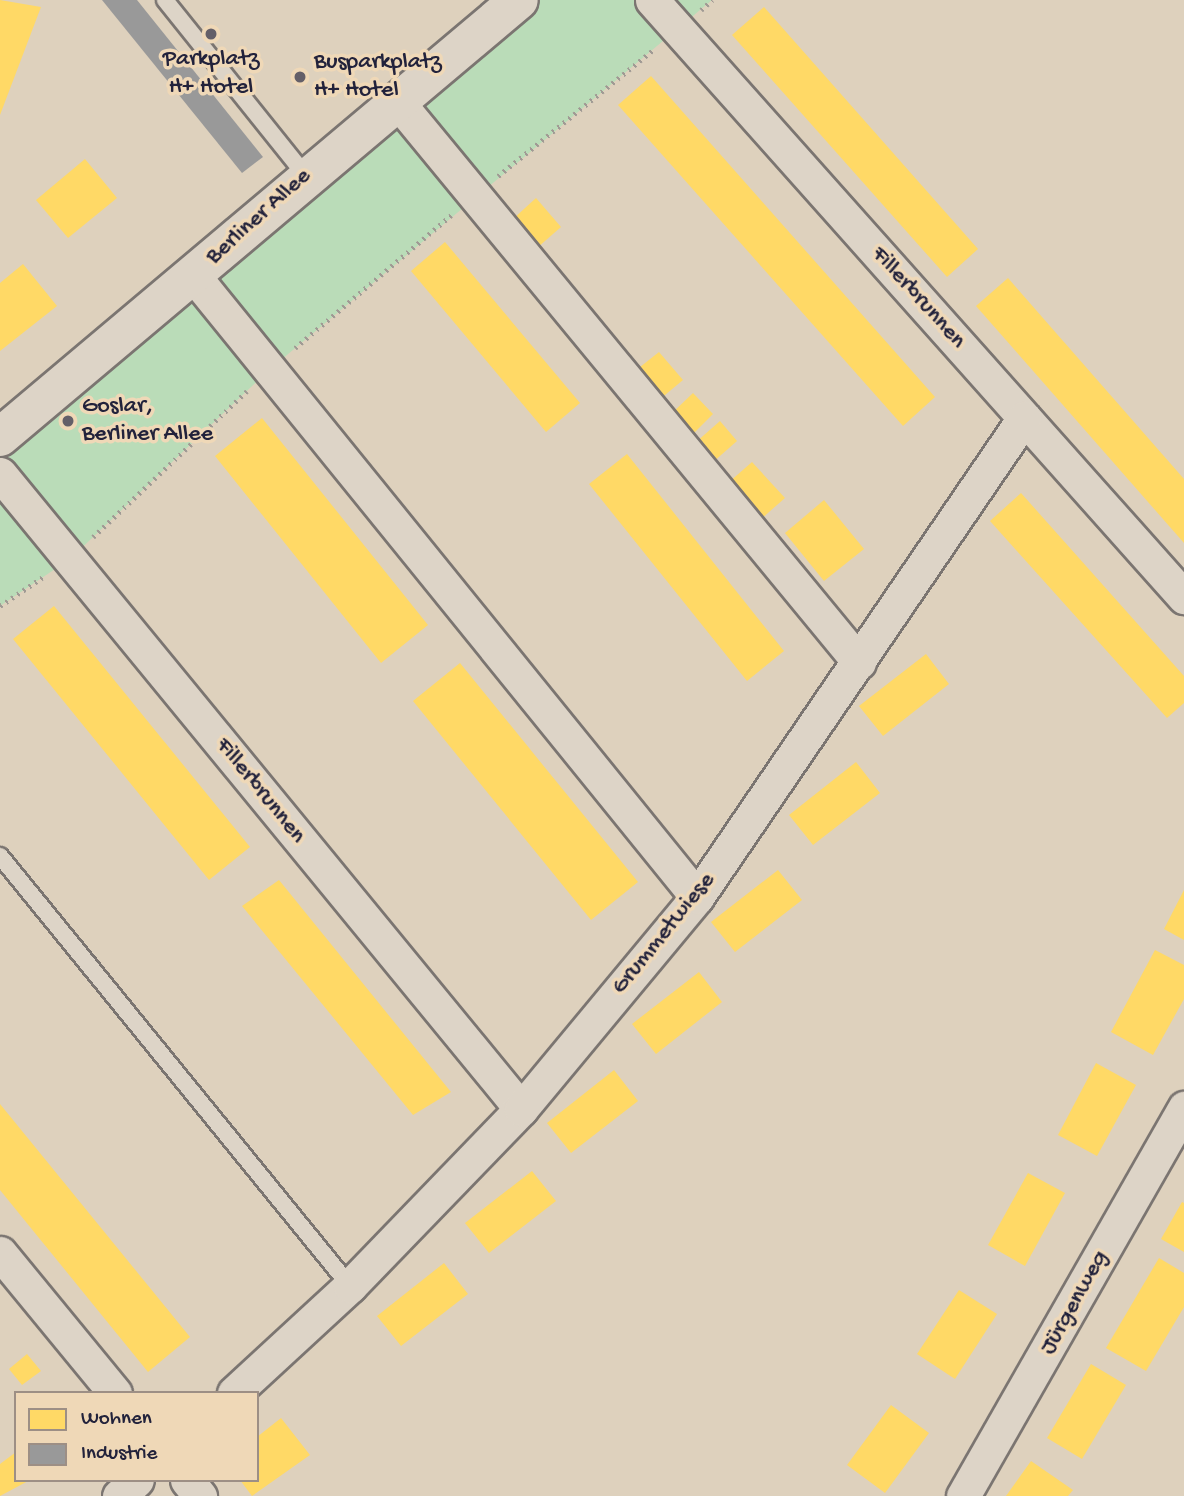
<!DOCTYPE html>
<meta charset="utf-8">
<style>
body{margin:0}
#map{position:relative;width:1184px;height:1496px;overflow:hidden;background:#ded1bd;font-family:"Gochi Hand",sans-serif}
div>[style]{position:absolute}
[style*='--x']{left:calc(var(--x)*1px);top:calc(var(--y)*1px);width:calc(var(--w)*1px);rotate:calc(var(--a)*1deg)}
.green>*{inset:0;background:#badcb8}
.homes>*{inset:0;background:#ffd966}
.industry>*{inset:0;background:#999}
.path>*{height:4.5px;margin-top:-2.25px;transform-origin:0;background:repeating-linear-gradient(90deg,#a09a94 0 2px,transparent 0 7px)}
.roads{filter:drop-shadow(2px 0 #7b7571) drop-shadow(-2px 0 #7b7571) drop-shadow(0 2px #7b7571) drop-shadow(0 -2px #7b7571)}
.lane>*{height:16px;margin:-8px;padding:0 8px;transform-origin:8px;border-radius:8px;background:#ddd4c7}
.street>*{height:33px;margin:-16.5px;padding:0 16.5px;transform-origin:16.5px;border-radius:16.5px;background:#ddd4c7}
.secondary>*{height:38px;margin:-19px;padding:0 19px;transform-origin:19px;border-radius:19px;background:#ddd4c7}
.dots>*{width:19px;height:19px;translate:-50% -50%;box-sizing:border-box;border:4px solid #efd8b7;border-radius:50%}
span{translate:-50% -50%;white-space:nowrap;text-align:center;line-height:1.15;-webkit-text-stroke:7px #efd8b7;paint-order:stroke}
.poi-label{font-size:24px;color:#22223b}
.left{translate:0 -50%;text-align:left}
.street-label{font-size:24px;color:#22223b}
.legend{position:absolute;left:14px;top:1391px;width:245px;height:91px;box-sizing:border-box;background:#efd8b7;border:2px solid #9d8f85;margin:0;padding:9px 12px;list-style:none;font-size:21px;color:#22223b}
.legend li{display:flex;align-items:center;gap:14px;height:35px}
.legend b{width:35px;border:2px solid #9d8f85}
</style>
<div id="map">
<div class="green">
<div style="clip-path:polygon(519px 0,712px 0,269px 370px,70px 559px,0 606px,0 437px)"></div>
</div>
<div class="homes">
<div style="clip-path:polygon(0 0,41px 7px,0 115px)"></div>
<div style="clip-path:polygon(764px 7px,978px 249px,947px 277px,732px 35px)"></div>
<div style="clip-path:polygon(651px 76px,935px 397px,903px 426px,618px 105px)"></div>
<div style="clip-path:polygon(85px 159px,117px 198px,68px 238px,36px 200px)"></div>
<div style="clip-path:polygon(536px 198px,561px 227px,537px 248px,513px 219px)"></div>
<div style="clip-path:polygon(445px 242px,580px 403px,546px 432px,411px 271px)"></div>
<div style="clip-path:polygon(23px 264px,57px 306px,0 351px,0 283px)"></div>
<div style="clip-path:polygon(1008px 278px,1184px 479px,1184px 543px,976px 306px)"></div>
<div style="clip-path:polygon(659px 352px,683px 380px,659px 400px,635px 371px)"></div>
<div style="clip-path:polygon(693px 393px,713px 414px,689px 438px,669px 416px)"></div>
<div style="clip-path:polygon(262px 418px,428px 625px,381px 663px,215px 456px)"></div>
<div style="clip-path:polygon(720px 421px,737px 441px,712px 463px,695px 443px)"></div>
<div style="clip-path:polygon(627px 454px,784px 651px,747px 681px,589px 484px)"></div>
<div style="clip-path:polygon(752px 462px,785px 498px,761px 519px,728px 483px)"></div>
<div style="clip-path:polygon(1021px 493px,1184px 676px,1184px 703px,1167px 718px,990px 521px)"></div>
<div style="clip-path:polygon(824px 500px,864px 549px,824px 581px,785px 533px)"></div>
<div style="clip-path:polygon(54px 606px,250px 847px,209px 880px,13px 639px)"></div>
<div style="clip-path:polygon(926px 654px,949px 684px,883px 736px,859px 706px)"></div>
<div style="clip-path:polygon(460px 663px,638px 882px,591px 920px,413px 701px)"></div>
<div style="clip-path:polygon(856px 762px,880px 793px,813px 845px,789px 815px)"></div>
<div style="clip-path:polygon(778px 870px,802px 900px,735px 952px,711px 922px)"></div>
<div style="clip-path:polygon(279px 880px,451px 1092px,413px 1115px,242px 906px)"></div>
<div style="clip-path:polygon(1184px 890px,1184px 940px,1164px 929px)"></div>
<div style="clip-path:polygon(1155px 950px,1184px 965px,1184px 999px,1153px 1055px,1111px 1032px)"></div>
<div style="clip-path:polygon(699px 972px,722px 1002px,656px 1054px,632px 1024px)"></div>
<div style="clip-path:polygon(1096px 1063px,1136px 1085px,1097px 1156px,1058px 1135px)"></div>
<div style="clip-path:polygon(614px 1070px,638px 1101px,571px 1153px,547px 1123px)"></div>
<div style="clip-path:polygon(0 1104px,190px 1337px,148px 1372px,0 1190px)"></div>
<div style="clip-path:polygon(532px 1171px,556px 1201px,489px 1253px,465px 1223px)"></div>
<div style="clip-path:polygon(1028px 1173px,1065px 1193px,1025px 1266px,988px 1245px)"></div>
<div style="clip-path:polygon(1182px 1202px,1184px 1203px,1184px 1252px,1161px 1239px)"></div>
<div style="clip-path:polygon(1159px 1258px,1184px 1273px,1184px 1307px,1146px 1371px,1106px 1348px)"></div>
<div style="clip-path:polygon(444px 1263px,468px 1294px,401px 1346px,377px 1316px)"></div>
<div style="clip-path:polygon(959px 1290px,997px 1314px,955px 1379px,917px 1354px)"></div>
<div style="clip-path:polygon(27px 1354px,41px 1371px,22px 1385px,9px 1369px)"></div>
<div style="clip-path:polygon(1091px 1364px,1126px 1385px,1082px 1459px,1047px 1438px)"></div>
<div style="clip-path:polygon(891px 1405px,929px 1433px,885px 1493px,847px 1465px)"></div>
<div style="clip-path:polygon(281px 1418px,310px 1455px,252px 1496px,240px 1480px,257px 1480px,257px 1437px)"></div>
<div style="clip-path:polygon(16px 1452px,16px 1480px,30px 1480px,0 1496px,0 1464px)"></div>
<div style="clip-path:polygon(1031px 1461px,1073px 1490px,1068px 1496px,1006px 1496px)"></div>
</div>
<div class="industry">
<div style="clip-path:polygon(102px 0,137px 0,263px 157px,242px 173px)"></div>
</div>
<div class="path">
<div style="--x:701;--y:10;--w:15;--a:-42"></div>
<div style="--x:498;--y:176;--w:201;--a:-39.1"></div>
<div style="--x:295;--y:348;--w:205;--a:-40.4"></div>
<div style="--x:93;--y:537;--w:212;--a:-43.5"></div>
<div style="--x:0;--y:606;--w:52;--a:-34"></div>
</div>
<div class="roads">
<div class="lane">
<div style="--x:165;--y:0;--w:224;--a:51.3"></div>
<div style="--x:0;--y:856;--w:554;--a:50.86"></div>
</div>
<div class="street">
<div style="--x:652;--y:0;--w:800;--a:48.3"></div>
<div style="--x:397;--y:101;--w:727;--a:50.53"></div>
<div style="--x:194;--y:276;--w:799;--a:50.99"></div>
<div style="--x:0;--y:474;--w:821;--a:50.63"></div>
<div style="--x:0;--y:1253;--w:181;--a:50.6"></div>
<div style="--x:234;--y:1393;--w:158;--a:-42.7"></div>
<div style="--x:350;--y:1286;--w:246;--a:-46"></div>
<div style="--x:521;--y:1109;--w:276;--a:-50.3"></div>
<div style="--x:697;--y:897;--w:580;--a:-55.68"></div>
<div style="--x:187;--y:1480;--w:21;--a:51"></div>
<div style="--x:119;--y:1496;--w:24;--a:-42"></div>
<div style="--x:963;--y:1496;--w:447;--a:-60.3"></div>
</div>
<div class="secondary">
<div style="--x:0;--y:437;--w:678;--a:-40.1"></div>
</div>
</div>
<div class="dots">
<div style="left:211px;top:34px;background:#645f68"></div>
<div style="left:300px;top:77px;background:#645f68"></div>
<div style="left:68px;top:421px;background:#645f68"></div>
</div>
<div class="poi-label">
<span style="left:211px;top:74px">Parkplatz<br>H+ Hotel</span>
<span class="left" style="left:314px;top:77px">Busparkplatz<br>H+ Hotel</span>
<span class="left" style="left:82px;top:421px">Goslar,<br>Berliner Allee</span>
</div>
<div class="street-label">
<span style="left:259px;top:217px;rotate:-42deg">Berliner Allee</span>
<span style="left:918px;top:298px;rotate:48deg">Fillerbrunnen</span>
<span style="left:260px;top:791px;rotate:51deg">Fillerbrunnen</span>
<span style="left:664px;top:934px;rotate:-51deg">Grummetwiese</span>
<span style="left:1075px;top:1303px;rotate:-61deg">Jürgenweg</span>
</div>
<ul class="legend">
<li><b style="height:19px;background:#ffd966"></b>Wohnen</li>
<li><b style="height:19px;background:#999"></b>Industrie</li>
</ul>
</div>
